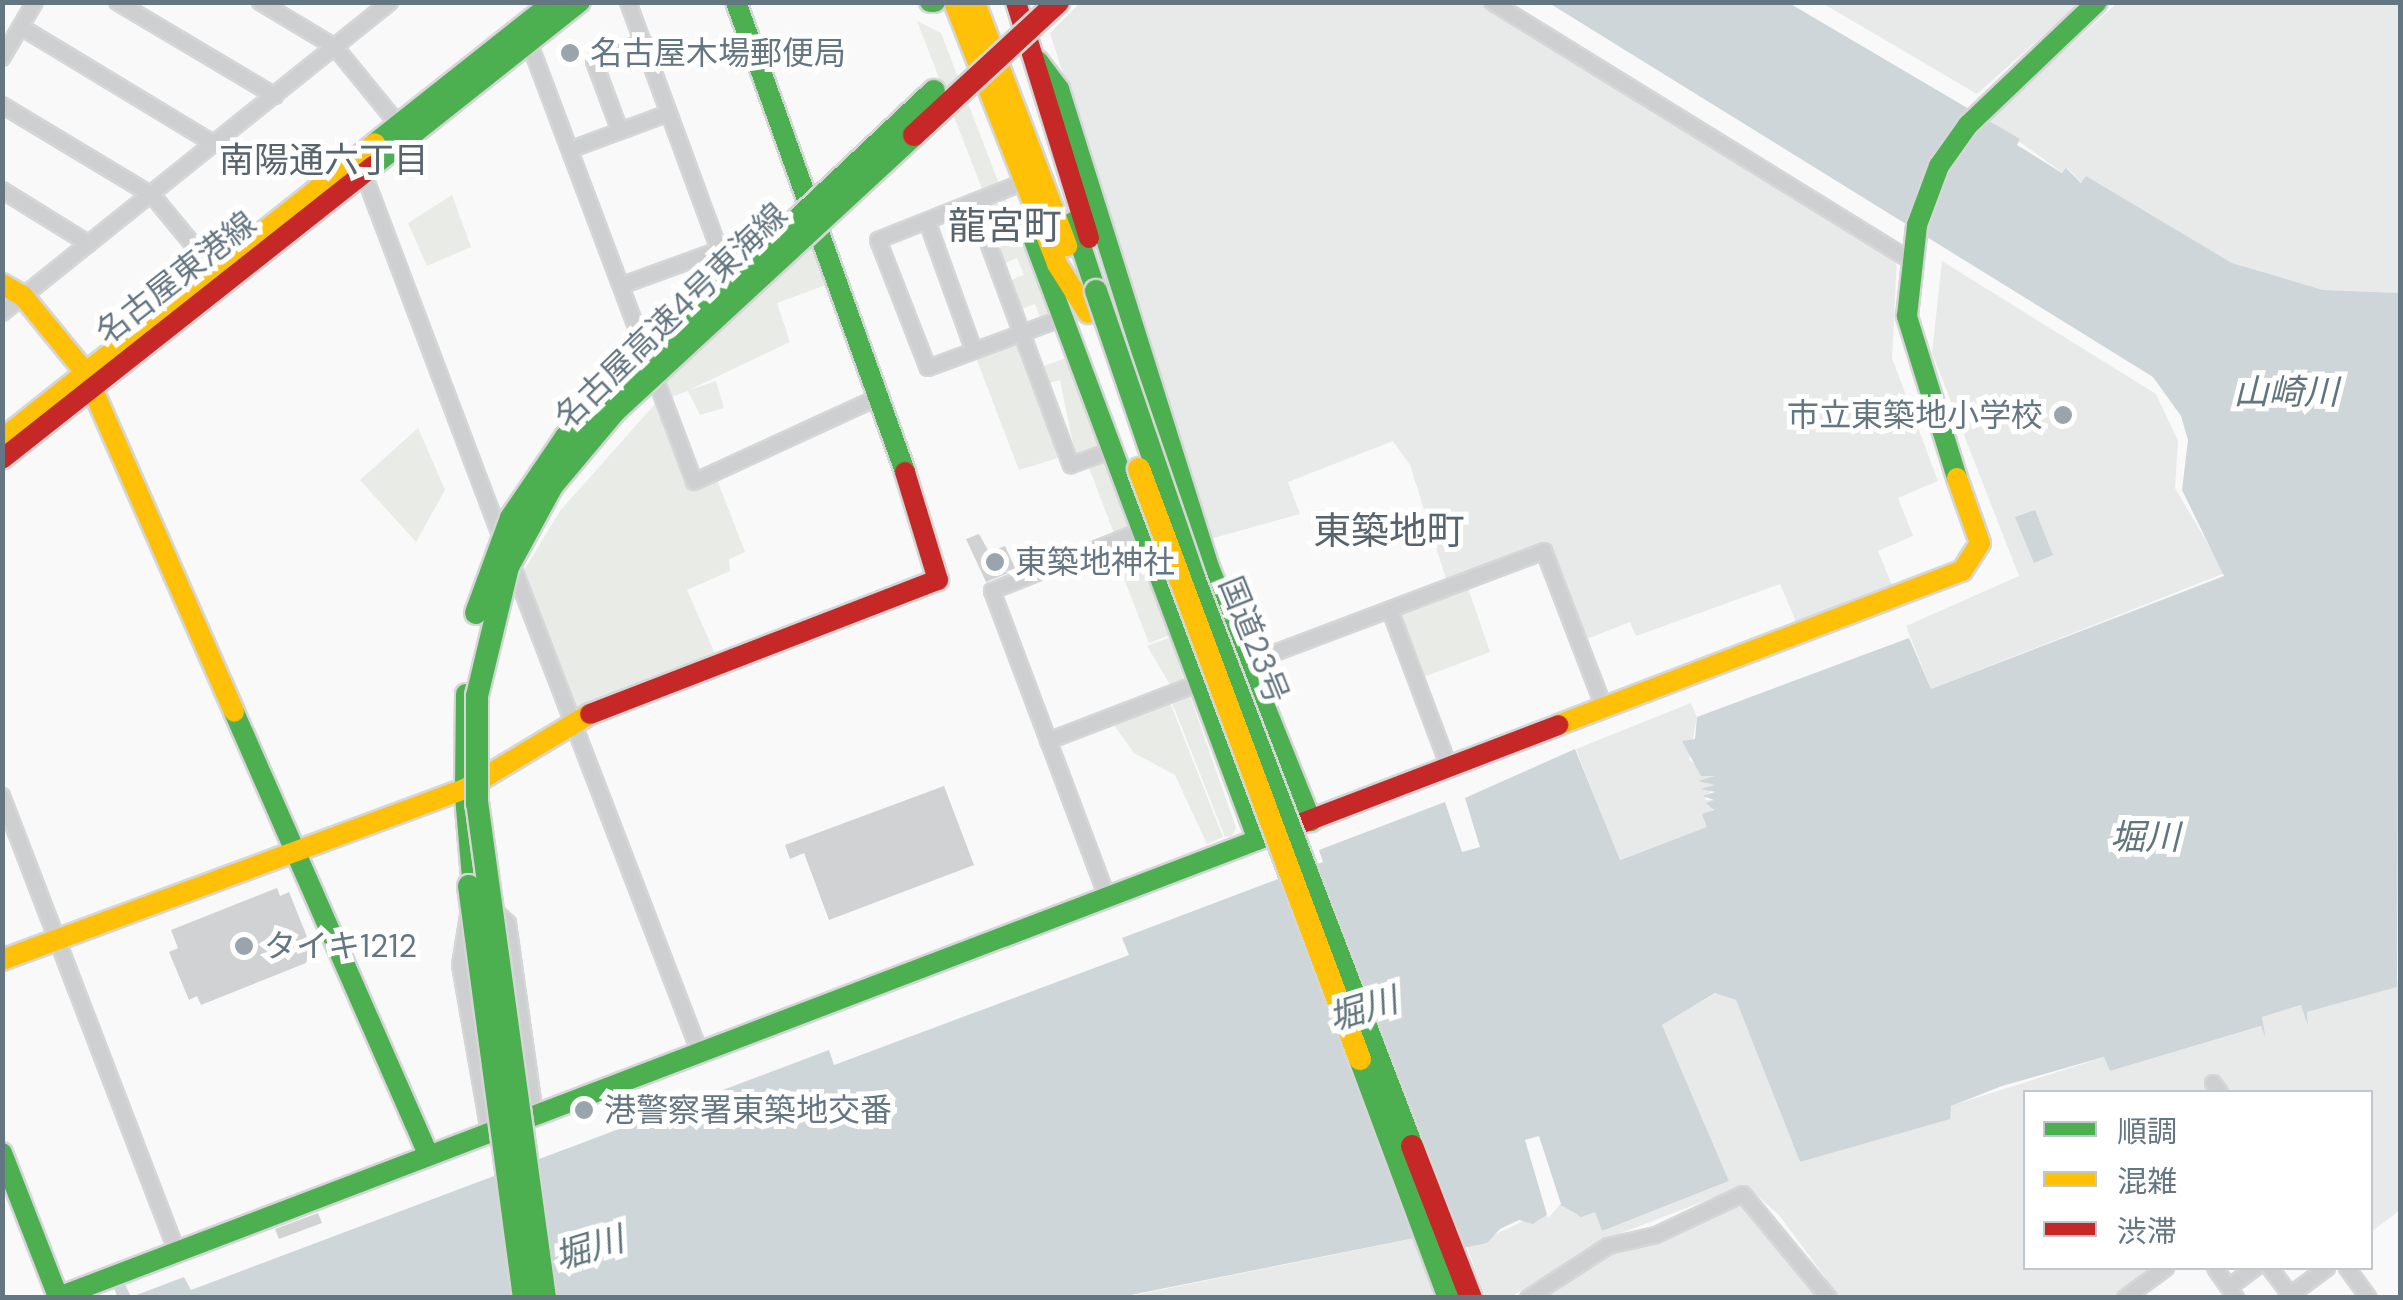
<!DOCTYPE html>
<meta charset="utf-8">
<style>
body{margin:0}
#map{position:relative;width:2403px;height:1300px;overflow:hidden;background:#f9f9f9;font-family:"DM Sans","Noto Sans JP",sans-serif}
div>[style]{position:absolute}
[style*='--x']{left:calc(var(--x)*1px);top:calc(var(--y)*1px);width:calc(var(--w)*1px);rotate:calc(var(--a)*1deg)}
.built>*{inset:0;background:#e8e9e9}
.green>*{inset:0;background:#e8ebe6}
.water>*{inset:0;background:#ced6d9}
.pier>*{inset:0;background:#f9f9f9}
.building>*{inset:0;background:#d0d2d3}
.roads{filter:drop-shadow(2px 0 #d5d6d7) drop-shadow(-2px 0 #d5d6d7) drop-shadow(0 2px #d5d6d7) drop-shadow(0 -2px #d5d6d7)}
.street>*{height:14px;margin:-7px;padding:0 7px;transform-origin:7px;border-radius:7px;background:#cecfd0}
.fast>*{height:20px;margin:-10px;padding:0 10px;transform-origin:10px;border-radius:10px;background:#4caf50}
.slow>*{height:20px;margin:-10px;padding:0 10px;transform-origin:10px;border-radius:10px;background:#ffc107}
.jam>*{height:20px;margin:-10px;padding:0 10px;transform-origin:10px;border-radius:10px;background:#c62828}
.bridges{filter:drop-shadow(2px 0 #d5d6d6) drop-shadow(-2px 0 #d5d6d6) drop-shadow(0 2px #d5d6d6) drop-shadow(0 -2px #d5d6d6)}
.fast-bridge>*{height:22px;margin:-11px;padding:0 11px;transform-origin:11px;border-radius:11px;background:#4caf50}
.slow-bridge>*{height:22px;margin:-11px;padding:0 11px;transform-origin:11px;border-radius:11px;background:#ffc107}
.jam-bridge>*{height:22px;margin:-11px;padding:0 11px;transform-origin:11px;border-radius:11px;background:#c62828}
.dots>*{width:28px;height:28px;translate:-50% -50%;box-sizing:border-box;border:5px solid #fff;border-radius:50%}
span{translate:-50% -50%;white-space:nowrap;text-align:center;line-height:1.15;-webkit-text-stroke:10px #fff;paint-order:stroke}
.poi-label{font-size:32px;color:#657683}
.left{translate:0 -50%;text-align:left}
.right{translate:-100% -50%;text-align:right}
.street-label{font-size:32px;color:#657683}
.neighbourhood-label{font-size:35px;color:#57646e}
.water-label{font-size:35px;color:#60757c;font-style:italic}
.quarter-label{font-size:38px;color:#57646e}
.frame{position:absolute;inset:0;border:5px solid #657683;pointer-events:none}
.legend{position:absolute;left:2023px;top:1090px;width:350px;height:180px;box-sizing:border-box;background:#fff;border:2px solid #c1c8cd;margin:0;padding:12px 18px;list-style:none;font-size:30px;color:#657683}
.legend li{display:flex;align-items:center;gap:20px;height:50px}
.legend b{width:50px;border:2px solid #c1c8cd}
</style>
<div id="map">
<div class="built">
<div style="clip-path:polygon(1080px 3px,1483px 3px,1897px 258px,1892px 358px,1938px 481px,1898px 498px,1913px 536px,1878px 551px,1892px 585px,1796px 622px,1780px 584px,1636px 636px,1630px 622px,1584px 640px,1547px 544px,1447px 582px,1410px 465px,1393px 441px,1288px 482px,1300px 514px,1210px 539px,1050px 33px)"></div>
<div style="clip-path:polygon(1822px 3px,2079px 3px,1977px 94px)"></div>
<div style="clip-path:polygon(2117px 3px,2400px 3px,2400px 293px,2323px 290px,2232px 263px,2086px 176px,2082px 183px,2067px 168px,2063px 173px,1989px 120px)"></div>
<div style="clip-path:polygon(1942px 261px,2156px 394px,2178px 441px,2175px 488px,2225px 573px,1931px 689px,1906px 626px,2019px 576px,1932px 353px)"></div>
<div style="clip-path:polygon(1691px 703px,1697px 717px,1689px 760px,1715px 776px,1706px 783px,1715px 784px,1705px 800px,1715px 800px,1708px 827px,1619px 860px,1576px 749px)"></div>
<div style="clip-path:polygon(2400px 972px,2400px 1210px,2371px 1232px,2370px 1092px,2229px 1092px,2217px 1077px,2206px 1086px,2210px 1092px,2026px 1092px,2026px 1268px,2160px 1268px,2119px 1297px,1840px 1297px,1779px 1215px,1753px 1192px,1733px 1190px,1606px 1239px,1511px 1297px,1485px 1297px,1467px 1247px,1561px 1204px,1577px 1215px,1595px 1212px,1602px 1231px,1729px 1181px,1662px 1025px,1716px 993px,1736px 1000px,1800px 1162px,1950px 1118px,1950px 1106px,2105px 1057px,2110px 1071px,2262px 1026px,2266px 1038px,2262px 1017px,2301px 1005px,2309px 1025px,2307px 1012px,2396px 987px)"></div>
<div style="clip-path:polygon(1739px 1205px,1768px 1226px,1821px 1298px,1542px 1298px,1613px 1254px)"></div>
<div style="clip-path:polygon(1416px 1238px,1437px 1298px,1121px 1298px)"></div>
</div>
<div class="green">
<div style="clip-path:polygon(917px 21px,941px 33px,1001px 189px,984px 194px)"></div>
<div style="clip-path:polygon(452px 195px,471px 247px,427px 266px,408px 223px)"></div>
<div style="clip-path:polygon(1004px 195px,1051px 317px,1041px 320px,1035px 304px,1017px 311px,1006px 282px,1024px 275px,1017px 258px,1000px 265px,980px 204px)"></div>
<div style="clip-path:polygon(812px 227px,831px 283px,777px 303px,790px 342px,689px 390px,716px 381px,724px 408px,700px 415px,688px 391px,671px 397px,649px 333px,734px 256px)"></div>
<div style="clip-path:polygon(1018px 338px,1061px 457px,1019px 470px,975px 355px)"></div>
<div style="clip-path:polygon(1066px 358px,1100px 450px,1076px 459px,1060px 380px,1045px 384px,1039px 368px)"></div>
<div style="clip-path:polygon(663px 395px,693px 484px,716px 477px,745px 552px,729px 559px,730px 571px,687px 590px,716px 656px,574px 709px,520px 577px,560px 511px)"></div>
<div style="clip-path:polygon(418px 428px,445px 490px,416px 542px,360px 480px)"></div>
<div style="clip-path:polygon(1103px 459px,1131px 531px,1115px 536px,1088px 465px)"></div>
<div style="clip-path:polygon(1133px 540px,1170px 635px,1149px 643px,1112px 548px)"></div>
<div style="clip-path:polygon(1467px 585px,1490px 652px,1421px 678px,1396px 611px)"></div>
<div style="clip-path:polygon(1171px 637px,1184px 682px,1171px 686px,1147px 646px)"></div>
<div style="clip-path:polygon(1189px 693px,1236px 828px,1232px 836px,1225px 837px,1171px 700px)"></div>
<div style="clip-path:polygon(1169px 700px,1223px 837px,1207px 844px,1175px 775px,1134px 753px,1111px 721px)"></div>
</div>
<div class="water">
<div style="clip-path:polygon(1549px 3px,1789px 3px,2020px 139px,2017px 145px,2062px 173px,2066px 168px,2081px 183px,2086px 176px,2232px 263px,2323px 290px,2400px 293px,2397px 987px,2307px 1012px,2308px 1026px,2301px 1005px,2262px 1017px,2266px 1039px,2261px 1026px,2110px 1071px,2104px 1057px,2002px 1086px,1951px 1106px,1950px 1119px,1800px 1162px,1736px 1000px,1715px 993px,1662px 1025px,1729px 1181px,1602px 1231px,1595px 1212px,1581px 1217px,1561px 1205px,1533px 1224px,1519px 1220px,1500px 1229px,1487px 1243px,1422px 1256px,1415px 1238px,1121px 1297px,118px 1298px,113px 1286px,124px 1282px,131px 1297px,184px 1277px,191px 1290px,829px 1050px,834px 1065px,1129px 955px,1122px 938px,1323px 862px,1319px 850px,1445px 802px,1462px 852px,1480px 847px,1465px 798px,1575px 749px,1620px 860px,1707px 827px,1702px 814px,1714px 810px,1706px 803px,1714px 800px,1703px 796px,1715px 792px,1701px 789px,1715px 785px,1698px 781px,1715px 776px,1701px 776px,1682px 741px,1695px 739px,1697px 717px,1909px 638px,1931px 689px,2224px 576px,2182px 490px,2188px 440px,2181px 416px,2153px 377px)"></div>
<div style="clip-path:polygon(2035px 510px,2053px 555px,2034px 563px,2015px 517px)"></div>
</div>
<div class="pier">
<div style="clip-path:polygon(1539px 1136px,1561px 1204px,1548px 1218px,1525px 1140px)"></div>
</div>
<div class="building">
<div style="clip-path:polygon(979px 534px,989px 552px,1005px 546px,1016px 570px,986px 582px,966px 539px)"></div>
<div style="clip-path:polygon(944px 786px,974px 865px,829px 920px,804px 853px,790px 859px,785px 845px)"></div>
<div style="clip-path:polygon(277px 888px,280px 896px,289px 892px,316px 959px,201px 1005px,197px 996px,189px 1000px,169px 952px,178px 948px,171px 930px)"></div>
<div style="clip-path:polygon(318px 1213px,322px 1223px,279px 1239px,275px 1229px)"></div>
</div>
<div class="roads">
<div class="street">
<div style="--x:117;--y:2;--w:184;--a:30.7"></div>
<div style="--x:260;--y:2;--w:87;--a:31"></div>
<div style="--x:335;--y:47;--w:98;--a:50.8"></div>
<div style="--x:628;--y:2;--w:263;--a:69.8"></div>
<div style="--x:1492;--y:2;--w:490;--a:31.7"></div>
<div style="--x:21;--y:27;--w:226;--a:31.2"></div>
<div style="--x:526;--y:34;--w:478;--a:69.4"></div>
<div style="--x:694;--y:482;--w:206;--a:-24.7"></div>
<div style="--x:2;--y:58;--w:65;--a:-59.5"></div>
<div style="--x:2;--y:105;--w:175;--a:31"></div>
<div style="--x:152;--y:195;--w:96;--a:50.5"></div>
<div style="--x:620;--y:131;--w:75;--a:-110.4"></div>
<div style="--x:594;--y:61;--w:53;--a:-21.2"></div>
<div style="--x:572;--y:149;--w:103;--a:-20.4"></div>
<div style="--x:363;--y:172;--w:392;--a:69.3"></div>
<div style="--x:1014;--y:186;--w:146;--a:158.3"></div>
<div style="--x:878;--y:240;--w:137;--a:68.7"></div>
<div style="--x:928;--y:368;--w:144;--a:-20.3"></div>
<div style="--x:2;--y:190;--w:102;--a:31.8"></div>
<div style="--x:973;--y:202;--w:281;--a:69.6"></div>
<div style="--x:1071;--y:465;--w:45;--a:-19.7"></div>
<div style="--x:927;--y:221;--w:138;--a:70.1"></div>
<div style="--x:623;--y:285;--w:169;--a:-20"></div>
<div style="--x:2;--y:313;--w:497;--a:-38.7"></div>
<div style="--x:512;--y:564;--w:524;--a:68.97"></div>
<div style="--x:1390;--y:610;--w:168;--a:69.4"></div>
<div style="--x:1248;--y:663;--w:316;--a:-20.7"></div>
<div style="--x:1544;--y:551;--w:167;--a:69"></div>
<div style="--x:1048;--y:741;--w:165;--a:-21"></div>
<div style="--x:2;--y:796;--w:487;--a:69"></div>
<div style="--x:1106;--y:894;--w:324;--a:-110.6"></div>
<div style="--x:992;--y:591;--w:164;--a:-21.9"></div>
<div style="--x:495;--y:911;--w:18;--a:43"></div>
<div style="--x:508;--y:923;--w:194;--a:82"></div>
<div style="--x:468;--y:916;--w:50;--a:99.3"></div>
<div style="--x:460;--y:965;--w:169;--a:80.1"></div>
<div style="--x:2213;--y:1083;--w:11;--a:52"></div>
<div style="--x:2215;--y:1268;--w:37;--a:55"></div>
<div style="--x:2270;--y:1268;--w:34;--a:53"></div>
<div style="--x:2347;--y:1268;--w:37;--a:54"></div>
<div style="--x:2229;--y:1287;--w:32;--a:-36"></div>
<div style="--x:1528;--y:1298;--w:95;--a:-33"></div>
<div style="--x:1608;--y:1246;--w:49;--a:-12.9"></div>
<div style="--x:1656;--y:1235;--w:96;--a:-25.2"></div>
<div style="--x:1743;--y:1194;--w:135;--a:50.4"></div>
<div style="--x:2125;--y:1298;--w:51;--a:-36.2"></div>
<div style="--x:2286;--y:1298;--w:51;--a:-36.2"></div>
</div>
<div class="fast">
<div style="--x:736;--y:2;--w:499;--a:70.2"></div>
<div style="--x:930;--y:2;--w:5;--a:0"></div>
<div style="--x:1038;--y:61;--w:35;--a:53"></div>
<div style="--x:1059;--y:89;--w:501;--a:72.58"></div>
<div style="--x:1209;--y:567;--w:274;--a:68.1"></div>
<div style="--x:375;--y:143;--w:227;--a:-38.4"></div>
<div style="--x:373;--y:166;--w:264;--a:-38.4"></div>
<div style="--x:1073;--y:222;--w:73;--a:71.6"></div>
<div style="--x:1029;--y:227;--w:654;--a:69.52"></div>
<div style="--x:1957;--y:478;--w:170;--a:-107.2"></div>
<div style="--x:1907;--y:316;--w:92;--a:-83.7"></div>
<div style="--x:1917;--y:225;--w:63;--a:-69.6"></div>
<div style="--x:1939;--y:166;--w:50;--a:-54.7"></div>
<div style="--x:1968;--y:125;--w:178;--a:-43.6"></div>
<div style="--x:234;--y:712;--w:483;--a:66.3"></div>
<div style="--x:465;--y:789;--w:95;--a:-89.4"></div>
<div style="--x:465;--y:796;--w:105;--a:85.1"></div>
<div style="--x:2;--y:1153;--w:155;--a:68.7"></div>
<div style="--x:56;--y:1298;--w:1311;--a:-20.87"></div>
</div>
<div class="slow">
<div style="--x:954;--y:2;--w:282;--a:68.5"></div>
<div style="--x:1057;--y:264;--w:58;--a:57.7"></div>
<div style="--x:975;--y:2;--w:261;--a:69.3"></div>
<div style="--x:2;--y:284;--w:24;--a:30"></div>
<div style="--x:23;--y:296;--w:98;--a:50.8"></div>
<div style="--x:85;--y:372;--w:371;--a:66.3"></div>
<div style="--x:2;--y:439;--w:476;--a:-38.4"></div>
<div style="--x:1558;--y:725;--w:432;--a:-20.9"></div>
<div style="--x:1962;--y:571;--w:33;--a:-57"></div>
<div style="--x:1980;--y:543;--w:69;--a:-109.5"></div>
<div style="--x:2;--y:960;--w:494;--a:-20.3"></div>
<div style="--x:465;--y:789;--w:146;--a:-31"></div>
</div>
<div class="jam">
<div style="--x:1016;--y:2;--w:247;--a:72.8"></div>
<div style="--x:2;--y:459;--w:473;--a:-38.3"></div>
<div style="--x:590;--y:714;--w:373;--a:-21.1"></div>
<div style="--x:938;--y:580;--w:113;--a:-107"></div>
<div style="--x:1281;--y:831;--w:297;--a:-20.9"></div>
</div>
</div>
<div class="bridges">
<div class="fast-bridge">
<div style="--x:1096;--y:291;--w:300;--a:71.1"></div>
<div style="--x:1193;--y:575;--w:612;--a:69.02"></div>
<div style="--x:476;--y:613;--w:101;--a:-69.8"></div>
<div style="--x:511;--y:518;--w:98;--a:-55.8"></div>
<div style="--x:566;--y:437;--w:505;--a:-43.24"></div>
<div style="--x:469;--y:886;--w:416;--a:82.4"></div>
<div style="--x:1360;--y:1059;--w:255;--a:69.6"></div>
<div style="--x:545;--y:1298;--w:499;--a:-97.8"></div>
<div style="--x:477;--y:804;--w:108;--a:-90"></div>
<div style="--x:477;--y:696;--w:133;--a:-76.5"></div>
<div style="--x:508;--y:567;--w:92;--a:-61.5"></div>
<div style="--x:552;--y:486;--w:98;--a:-50"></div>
<div style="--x:615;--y:411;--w:407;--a:-42.7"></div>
</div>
<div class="slow-bridge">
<div style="--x:1139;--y:469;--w:630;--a:69.47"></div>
</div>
<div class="jam-bridge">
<div style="--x:914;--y:135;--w:196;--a:-42.7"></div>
<div style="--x:1412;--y:1146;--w:163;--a:68.8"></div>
</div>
</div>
<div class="dots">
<div style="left:570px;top:53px;background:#99a4ac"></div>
<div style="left:2063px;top:415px;background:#99a4ac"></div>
<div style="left:995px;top:562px;background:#99a4ac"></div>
<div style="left:244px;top:946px;background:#99a4ac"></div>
<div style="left:584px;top:1110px;background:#99a4ac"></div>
</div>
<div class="poi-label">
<span class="left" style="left:590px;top:53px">名古屋木場郵便局</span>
<span class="right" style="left:2043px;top:415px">市立東築地小学校</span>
<span class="left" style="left:1015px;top:562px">東築地神社</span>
<span class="left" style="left:264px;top:946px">タイキ1212</span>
<span class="left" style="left:604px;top:1110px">港警察署東築地交番</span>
</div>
<div class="street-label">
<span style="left:176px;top:278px;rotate:-38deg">名古屋東港線</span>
<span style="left:671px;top:316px;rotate:-44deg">名古屋高速4号東海線</span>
<span style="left:1254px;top:640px;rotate:68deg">国道23号</span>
</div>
<div class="neighbourhood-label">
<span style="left:324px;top:160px">南陽通六丁目</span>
</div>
<div class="water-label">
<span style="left:2286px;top:392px">山崎川</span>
<span style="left:2145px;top:837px">堀川</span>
<span style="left:1363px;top:1009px;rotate:-17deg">堀川</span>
<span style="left:589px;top:1248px;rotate:-17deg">堀川</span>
</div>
<div class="quarter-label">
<span style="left:1005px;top:227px">龍宮町</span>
<span style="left:1389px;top:532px">東築地町</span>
</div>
<div class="frame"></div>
<ul class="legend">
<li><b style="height:12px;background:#4caf50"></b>順調</li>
<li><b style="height:12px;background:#ffc107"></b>混雑</li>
<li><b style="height:12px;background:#c62828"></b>渋滞</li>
</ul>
</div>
